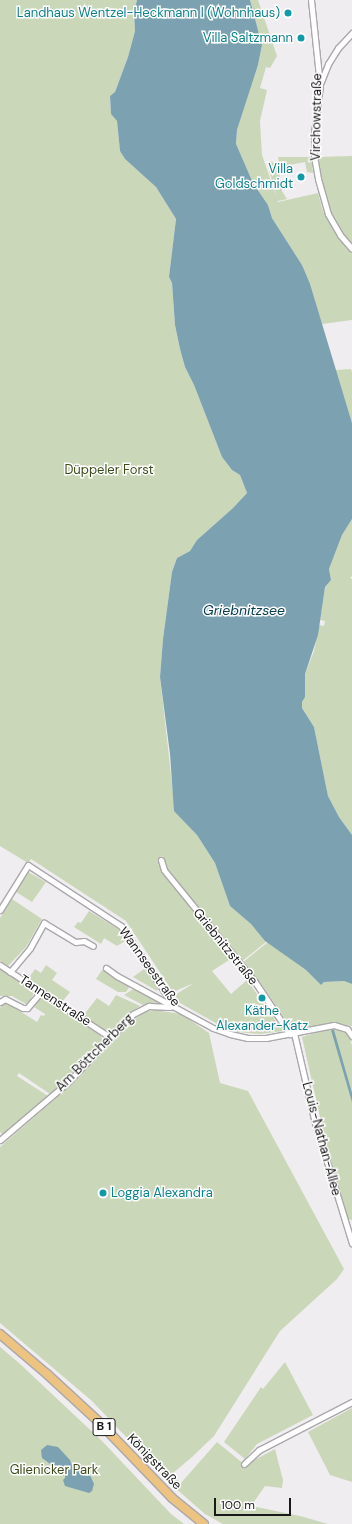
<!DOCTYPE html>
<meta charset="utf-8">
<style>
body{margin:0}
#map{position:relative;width:352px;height:1524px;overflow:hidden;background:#f0edf0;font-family:"DM Sans",sans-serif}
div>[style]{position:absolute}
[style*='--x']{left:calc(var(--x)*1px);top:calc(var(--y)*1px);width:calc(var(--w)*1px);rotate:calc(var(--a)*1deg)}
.green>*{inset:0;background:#cad7b8}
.water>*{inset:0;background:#7ca2b1}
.roads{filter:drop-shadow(1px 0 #aaa8ab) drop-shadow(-1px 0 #aaa8ab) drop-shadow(0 1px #aaa8ab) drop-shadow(0 -1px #aaa8ab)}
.minor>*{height:5px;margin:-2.5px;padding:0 2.5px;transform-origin:2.5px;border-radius:2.5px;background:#fff}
.primary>*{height:8px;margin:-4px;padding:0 4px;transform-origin:4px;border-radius:4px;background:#ecc381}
.dots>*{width:11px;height:11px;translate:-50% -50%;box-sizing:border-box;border:2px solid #fff;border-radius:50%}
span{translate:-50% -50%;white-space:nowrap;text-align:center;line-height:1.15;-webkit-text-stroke:3px #fff;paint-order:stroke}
.shield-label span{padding:1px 3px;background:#fff;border:1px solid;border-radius:3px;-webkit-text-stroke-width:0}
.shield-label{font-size:12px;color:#1a191a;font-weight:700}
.culture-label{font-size:13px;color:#0d838f}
.right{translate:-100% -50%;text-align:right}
.left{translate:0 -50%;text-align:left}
.street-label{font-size:13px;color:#1a191a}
.park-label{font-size:13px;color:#3b4b19}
.water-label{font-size:14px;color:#064051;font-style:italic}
.scale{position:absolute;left:214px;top:1498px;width:77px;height:18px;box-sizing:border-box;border:2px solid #1a191a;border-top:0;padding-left:5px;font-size:12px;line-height:14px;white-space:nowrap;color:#1a191a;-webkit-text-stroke:3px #fff;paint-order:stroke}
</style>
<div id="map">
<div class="green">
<div style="clip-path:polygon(0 0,137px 0,134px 12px,135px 31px,128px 57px,115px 92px,110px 96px,111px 114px,117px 121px,120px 151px,125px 159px,156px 187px,176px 219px,169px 277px,172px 283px,175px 325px,180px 349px,185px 367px,194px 385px,222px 457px,232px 470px,240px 475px,247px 493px,233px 508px,197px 540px,190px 551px,177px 558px,172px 572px,163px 639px,160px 677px,175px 811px,197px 835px,215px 863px,230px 906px,251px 924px,266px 942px,241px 962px,166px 868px,163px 856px,158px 864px,218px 943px,232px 958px,212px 971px,231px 994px,247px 980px,283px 1031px,260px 1034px,238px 1032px,221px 1026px,180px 1003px,175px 995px,194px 983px,173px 992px,126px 921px,31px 859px,28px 863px,0 846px)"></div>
<div style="clip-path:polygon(250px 0,258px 0,277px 56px,270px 68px,266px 67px,260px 88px,267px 90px,260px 121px,262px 155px,277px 198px,267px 163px,270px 161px,278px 165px,282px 191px,287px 199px,278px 201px,277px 198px,278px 202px,318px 193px,323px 211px,334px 231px,352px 254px,352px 320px,322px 324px,302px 265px,272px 218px,268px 205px,253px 183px,236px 145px,237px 130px,258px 65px,262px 45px)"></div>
<div style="clip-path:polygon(352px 156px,352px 244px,343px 233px,332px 213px,322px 185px,318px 157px)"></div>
<div style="clip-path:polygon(278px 157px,311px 157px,313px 173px,307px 172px,305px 162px,289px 165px,290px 172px,281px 173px)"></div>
<div style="clip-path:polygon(351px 369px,352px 372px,352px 423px,335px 370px)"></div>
<div style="clip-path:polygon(352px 519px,352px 576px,350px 578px,352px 579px,352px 835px,339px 817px,328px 796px,314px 727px,302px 708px,302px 702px,305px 697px,305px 674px,314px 651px,319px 625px,324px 626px,325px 621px,320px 620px,325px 587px,331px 580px,329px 569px,342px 535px)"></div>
<div style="clip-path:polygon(28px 872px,46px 882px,32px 902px,16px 892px)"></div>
<div style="clip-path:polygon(12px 899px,42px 919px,26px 947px,8px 966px,0 961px,0 918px)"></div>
<div style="clip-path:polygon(89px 911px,118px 929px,125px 941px,117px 946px,104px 938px,101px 944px,74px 927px,78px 922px,81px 923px)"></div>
<div style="clip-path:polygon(268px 942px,306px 970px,321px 985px,324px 982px,344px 981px,352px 984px,352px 1026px,333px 1023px,292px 1029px,262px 985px,242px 963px)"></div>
<div style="clip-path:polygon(46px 965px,57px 973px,52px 980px,70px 992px,62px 1002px,28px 979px,35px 969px,41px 973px)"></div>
<div style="clip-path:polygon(0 968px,33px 991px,33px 995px,28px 1003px,26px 1004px,12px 996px,0 996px)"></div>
<div style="clip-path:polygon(144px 969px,158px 989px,157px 991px,133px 977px)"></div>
<div style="clip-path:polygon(102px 970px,130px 986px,126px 992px,118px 992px,96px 979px)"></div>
<div style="clip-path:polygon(135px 988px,163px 1004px,154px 1003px,143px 1005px,124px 995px)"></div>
<div style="clip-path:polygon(116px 995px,140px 1006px,129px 1014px,113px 1032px,108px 1033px,83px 1016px,97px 998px,109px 1006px)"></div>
<div style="clip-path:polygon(41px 998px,45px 998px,101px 1036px,103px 1043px,50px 1094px,19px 1073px,17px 1076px,48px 1096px,3px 1135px,0 1132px,0 1008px,3px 1004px,7px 1003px,37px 1022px,41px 1015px,44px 1016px,45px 1014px,34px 1007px)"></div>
<div style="clip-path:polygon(155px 1010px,181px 1014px,209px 1033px,220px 1083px,248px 1091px,344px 1269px,337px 1279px,280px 1331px,214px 1436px,192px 1457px,166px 1479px,92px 1401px,0 1323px,0 1147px,70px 1086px,136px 1018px,145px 1012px)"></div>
<div style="clip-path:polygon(328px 1027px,344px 1029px,349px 1034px,352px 1046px,352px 1220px,347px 1219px,333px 1175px,302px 1037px,328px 1029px)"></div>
<div style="clip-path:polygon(0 1347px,19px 1363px,102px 1441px,171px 1514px,184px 1524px,0 1524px)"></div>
<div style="clip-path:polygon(285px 1362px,313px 1415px,257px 1444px,245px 1459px,224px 1442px,261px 1387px,263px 1389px)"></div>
<div style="clip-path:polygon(352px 1408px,352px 1482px,330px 1475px,308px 1432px)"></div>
<div style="clip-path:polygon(217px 1442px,245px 1465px,275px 1449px,283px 1480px,282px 1488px,265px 1486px,251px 1506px,300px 1516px,328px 1524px,223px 1524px,205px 1514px,166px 1480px,173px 1475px,181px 1483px)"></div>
</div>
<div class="water">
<div style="clip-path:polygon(137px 0,250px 0,262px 45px,258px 65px,237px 130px,236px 144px,253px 183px,268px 205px,272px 218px,302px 265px,310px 284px,352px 423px,352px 519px,342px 535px,329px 569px,331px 580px,325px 587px,318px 635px,305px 674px,305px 697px,302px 702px,302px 708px,314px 727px,328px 796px,339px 817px,352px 835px,352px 984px,344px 981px,324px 982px,321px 985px,306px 970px,265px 941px,251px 924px,230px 906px,215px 863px,197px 835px,174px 811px,170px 754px,160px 677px,163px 639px,172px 572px,177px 558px,190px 551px,197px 540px,233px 508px,247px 493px,240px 475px,232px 470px,222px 457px,194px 385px,185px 367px,180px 349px,175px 325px,172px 283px,169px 277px,176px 219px,156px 187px,125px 159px,120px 151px,117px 121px,111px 114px,110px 96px,115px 92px,128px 57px,135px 31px,134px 12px)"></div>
<div style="clip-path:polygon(331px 1030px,334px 1030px,352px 1093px,352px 1102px)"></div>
<div style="clip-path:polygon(47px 1445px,58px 1447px,70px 1460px,72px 1466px,84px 1468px,90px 1475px,94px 1484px,92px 1491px,89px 1493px,65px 1486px,63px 1480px,65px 1478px,65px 1475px,42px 1458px,41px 1450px)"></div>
</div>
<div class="roads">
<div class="minor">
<div style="--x:311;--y:0;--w:85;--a:84"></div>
<div style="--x:320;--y:85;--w:48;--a:97.1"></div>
<div style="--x:314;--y:133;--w:23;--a:90"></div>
<div style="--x:314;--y:156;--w:23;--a:80"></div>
<div style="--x:318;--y:179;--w:36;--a:74"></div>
<div style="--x:328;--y:214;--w:24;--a:60"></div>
<div style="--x:340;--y:235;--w:18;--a:49"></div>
<div style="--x:320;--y:84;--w:22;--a:-68"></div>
<div style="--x:328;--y:64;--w:19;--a:-58"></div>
<div style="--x:338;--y:48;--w:21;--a:-47"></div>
<div style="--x:161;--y:860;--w:10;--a:73"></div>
<div style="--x:164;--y:870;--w:144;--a:50.9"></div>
<div style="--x:255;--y:982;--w:63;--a:56.1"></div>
<div style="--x:0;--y:910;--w:53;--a:-58.1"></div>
<div style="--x:28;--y:865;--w:111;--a:33.3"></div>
<div style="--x:121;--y:926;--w:96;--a:56.5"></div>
<div style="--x:0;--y:965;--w:133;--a:33.3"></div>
<div style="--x:106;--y:968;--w:14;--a:36"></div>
<div style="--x:117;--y:976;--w:109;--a:28.4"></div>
<div style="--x:213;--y:1028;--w:18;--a:19"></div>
<div style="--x:230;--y:1034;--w:18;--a:13"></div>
<div style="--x:248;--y:1038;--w:18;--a:0"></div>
<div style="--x:266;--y:1038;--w:69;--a:-10.8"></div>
<div style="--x:334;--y:1025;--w:14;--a:17"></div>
<div style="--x:347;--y:1029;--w:9;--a:54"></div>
<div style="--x:10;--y:972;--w:31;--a:-50"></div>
<div style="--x:30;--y:948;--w:29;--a:-61"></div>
<div style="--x:44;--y:923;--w:37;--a:31"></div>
<div style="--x:76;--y:942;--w:8;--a:-7"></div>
<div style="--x:84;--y:941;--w:10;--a:29"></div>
<div style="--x:0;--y:1002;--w:6;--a:-31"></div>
<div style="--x:5;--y:999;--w:20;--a:27"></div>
<div style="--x:23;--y:1008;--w:4;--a:0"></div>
<div style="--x:27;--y:1008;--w:21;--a:-49"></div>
<div style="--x:294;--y:1033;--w:92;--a:76.9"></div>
<div style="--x:315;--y:1123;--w:126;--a:72.9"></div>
<div style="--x:0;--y:1140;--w:88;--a:-40.4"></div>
<div style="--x:67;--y:1083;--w:95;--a:-46.3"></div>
<div style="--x:133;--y:1014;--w:18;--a:-27"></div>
<div style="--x:149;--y:1006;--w:21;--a:3"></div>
<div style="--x:244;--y:1464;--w:21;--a:-43"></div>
<div style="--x:259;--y:1450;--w:105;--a:-27.3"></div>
</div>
<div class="primary">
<div style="--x:0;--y:1334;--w:62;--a:40.4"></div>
<div style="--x:47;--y:1374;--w:69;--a:42.7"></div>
<div style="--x:98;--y:1421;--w:107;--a:46.1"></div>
<div style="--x:172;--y:1498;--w:41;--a:39.1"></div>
</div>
</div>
<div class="dots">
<div style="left:288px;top:13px;background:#0f9aa8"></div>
<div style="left:301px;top:38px;background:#0f9aa8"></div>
<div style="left:301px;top:177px;background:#0f9aa8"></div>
<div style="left:262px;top:998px;background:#0f9aa8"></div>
<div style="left:103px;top:1193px;background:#0f9aa8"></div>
</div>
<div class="shield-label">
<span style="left:104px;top:1427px">B 1</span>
</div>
<div class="culture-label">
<span class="right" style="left:280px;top:13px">Landhaus Wentzel-Heckmann I (Wohnhaus)</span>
<span class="right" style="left:293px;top:38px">Villa Saltzmann</span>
<span class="right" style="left:293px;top:177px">Villa<br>Goldschmidt</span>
<span style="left:262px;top:1019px">Käthe<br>Alexander-Katz</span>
<span class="left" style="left:111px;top:1193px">Loggia Alexandra</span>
</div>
<div class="street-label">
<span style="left:317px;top:117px;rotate:-89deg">Virchowstraße</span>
<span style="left:225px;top:947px;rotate:51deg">Griebnitzstraße</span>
<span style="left:149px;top:967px;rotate:54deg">Wannseestraße</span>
<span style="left:55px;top:1001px;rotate:33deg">Tannenstraße</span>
<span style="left:95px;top:1053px;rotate:-45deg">Am Böttcherberg</span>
<span style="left:321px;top:1139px;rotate:75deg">Louis-Nathan-Allee</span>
<span style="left:154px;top:1462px;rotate:46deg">Königstraße</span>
</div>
<div class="park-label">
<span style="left:109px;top:470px">Düppeler Forst</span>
<span style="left:54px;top:1470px">Glienicker Park</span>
</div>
<div class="water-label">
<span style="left:244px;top:610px">Griebnitzsee</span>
</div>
<div class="scale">100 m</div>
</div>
